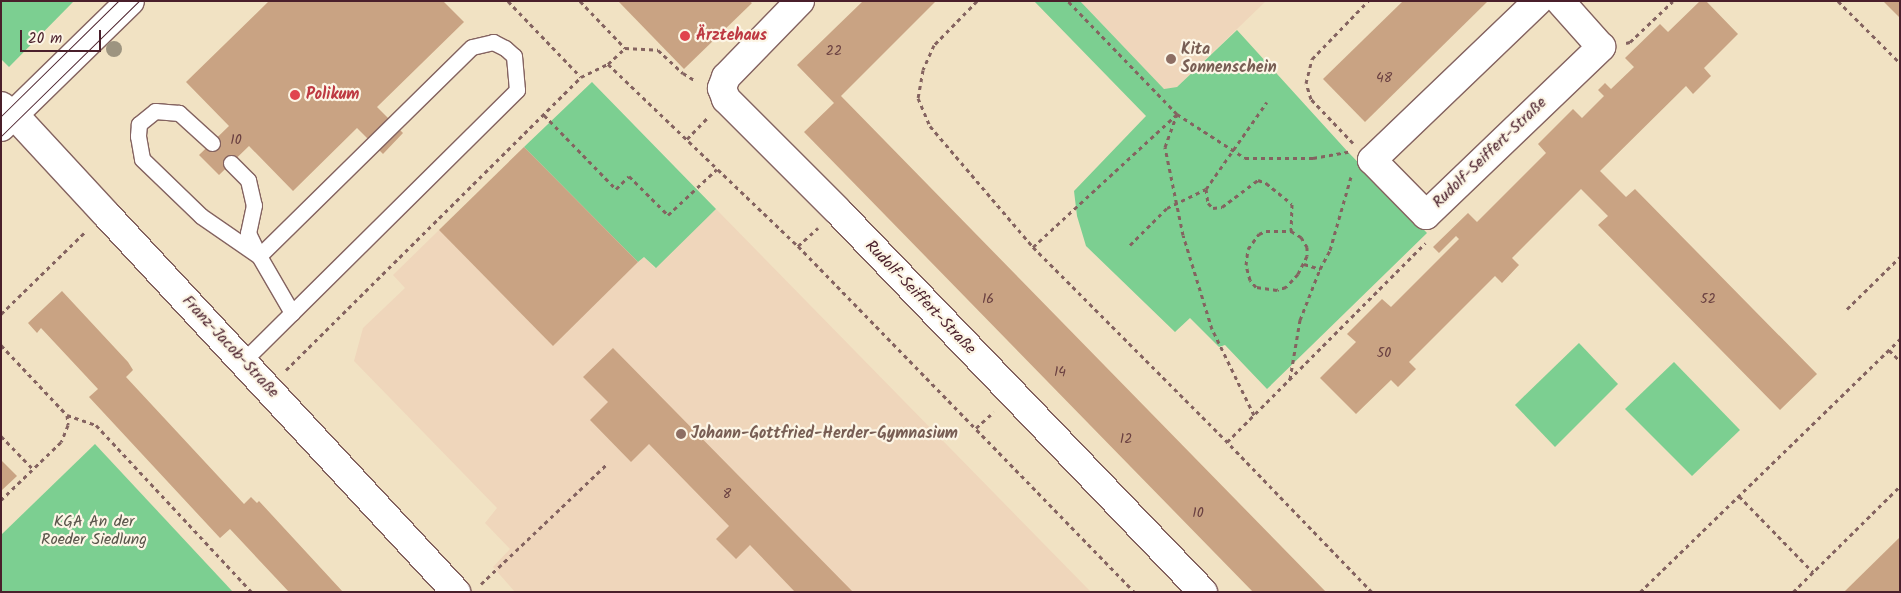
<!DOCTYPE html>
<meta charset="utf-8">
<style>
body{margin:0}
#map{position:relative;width:1901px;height:593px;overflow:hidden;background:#f1e2c3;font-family:Kalam,sans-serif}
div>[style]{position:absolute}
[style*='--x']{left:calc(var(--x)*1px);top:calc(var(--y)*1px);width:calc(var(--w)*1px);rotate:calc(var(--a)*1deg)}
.built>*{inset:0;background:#efd6bb}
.green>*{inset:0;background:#7ccf91}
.building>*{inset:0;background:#c9a383}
.path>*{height:3px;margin-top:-1.5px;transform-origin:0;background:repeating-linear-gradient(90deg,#846360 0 4px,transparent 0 8px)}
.roads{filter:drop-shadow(1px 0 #846360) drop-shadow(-1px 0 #846360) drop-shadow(0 1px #846360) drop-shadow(0 -1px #846360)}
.lane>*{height:15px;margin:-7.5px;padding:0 7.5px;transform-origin:7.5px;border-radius:7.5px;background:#fff}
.street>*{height:28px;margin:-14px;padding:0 14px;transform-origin:14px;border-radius:14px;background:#fff}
.tram>*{height:1px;margin:-0.5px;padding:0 0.5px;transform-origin:0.5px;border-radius:0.5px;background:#4a1f2b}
.trees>*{width:16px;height:16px;margin:-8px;border-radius:50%;background:#9d9480}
.dots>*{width:14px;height:14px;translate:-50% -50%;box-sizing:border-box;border:2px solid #fcf5e5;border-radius:50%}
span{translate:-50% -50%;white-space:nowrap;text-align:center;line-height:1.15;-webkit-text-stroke:4.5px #fcf5e5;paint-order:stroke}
.number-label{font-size:14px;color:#6a4041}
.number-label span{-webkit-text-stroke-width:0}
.health-label{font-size:16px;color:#be3a42;font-weight:700}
.left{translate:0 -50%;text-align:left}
.education-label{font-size:16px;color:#785e54;font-weight:700}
.street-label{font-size:16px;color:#4a1f2b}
.park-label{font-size:16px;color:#59544a}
.frame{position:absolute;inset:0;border:2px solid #4a1f2b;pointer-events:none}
.scale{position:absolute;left:20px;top:30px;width:81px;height:22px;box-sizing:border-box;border:2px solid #4a1f2b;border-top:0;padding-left:6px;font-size:15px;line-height:18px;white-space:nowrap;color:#4a1f2b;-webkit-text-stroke:4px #fcf5e5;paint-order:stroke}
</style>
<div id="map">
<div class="built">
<div style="clip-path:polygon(1080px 1px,1266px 1px,1177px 87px,1164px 89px)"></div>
<div style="clip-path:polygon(524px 147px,638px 262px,644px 257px,655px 268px,716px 209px,1091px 592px,515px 592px,493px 567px,510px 549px,485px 523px,497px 508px,354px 361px,363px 328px,405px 288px,393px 275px)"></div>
</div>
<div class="green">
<div style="clip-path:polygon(1px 1px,74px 1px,9px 67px,1px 59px)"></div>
<div style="clip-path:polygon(1034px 1px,1080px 1px,1164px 89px,1177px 87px,1237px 30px,1348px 152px,1427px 233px,1267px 389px,1225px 345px,1219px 347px,1190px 318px,1175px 332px,1086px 246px,1077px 216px,1074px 191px,1146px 116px)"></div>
<div style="clip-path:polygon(592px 82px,716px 209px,656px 268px,644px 257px,638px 262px,524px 147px)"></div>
<div style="clip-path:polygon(1579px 343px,1618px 384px,1555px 447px,1515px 405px)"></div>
<div style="clip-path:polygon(1674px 362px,1740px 430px,1692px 476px,1625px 409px)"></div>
<div style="clip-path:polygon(95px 444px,233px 592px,1px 592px,1px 535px)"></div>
</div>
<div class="building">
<div style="clip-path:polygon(269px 1px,443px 1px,464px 22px,377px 107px,403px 133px,383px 154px,357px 128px,293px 191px,249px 146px,219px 175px,199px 155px,229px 126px,186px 82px)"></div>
<div style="clip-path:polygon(618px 1px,749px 1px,752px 3px,684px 69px)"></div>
<div style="clip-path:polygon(863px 1px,936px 1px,841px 96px,1326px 592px,1253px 592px,804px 132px,834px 103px,797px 65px)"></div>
<div style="clip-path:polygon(1403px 1px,1488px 1px,1365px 122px,1323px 79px)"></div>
<div style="clip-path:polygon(1700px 1px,1706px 1px,1738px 34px,1704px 68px,1711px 76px,1693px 94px,1686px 86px,1600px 171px,1626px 197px,1635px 189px,1817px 374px,1780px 410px,1598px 225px,1608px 216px,1581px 189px,1512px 258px,1519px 265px,1502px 283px,1495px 276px,1409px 362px,1416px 369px,1398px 387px,1391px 380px,1356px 414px,1320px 378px,1356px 342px,1347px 334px,1382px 299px,1391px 307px,1459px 239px,1456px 236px,1439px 253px,1433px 247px,1468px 213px,1477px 222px,1546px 153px,1538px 144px,1573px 109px,1582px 118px,1604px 96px,1598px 90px,1605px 83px,1611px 89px,1634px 67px,1625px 58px,1660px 24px,1668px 32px)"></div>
<div style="clip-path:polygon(1883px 1px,1900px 1px,1900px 18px)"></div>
<div style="clip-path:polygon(524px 147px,638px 262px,553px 346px,439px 230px)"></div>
<div style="clip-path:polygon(62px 291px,128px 362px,133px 370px,126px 377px,244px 504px,251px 497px,257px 503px,259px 501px,343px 592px,289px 592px,230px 529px,220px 538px,89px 397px,98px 389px,41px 328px,37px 333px,28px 323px)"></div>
<div style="clip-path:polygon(613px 348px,853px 592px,795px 592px,750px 545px,736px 559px,716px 539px,729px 526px,649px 444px,631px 462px,590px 420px,608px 402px,583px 377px)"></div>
<div style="clip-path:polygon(1px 460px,17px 476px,1px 491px)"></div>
<div style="clip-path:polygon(1900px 537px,1900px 592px,1844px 592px)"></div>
</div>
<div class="path">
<div style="--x:508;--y:1;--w:105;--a:46.2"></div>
<div style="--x:581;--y:77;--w:30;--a:-26"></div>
<div style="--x:608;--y:64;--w:263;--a:43.8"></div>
<div style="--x:798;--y:246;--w:483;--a:45.8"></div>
<div style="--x:580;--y:1;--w:65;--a:46.2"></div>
<div style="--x:625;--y:48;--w:33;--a:3"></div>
<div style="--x:658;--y:50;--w:34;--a:43"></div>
<div style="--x:683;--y:73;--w:15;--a:32"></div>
<div style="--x:977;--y:1;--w:62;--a:134.3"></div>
<div style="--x:934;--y:45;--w:27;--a:114"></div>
<div style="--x:923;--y:70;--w:28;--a:100"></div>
<div style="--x:918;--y:98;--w:30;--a:67"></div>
<div style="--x:930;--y:126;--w:159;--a:49.6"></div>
<div style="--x:1033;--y:247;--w:275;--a:45.1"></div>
<div style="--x:1838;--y:1;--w:88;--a:45"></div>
<div style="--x:1626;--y:43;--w:4;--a:-14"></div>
<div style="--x:1630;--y:42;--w:59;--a:-43.6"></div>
<div style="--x:608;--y:64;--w:23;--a:-43"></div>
<div style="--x:544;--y:115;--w:103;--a:45.8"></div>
<div style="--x:616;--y:189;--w:18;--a:-45"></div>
<div style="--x:629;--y:176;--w:55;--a:45"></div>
<div style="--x:668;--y:215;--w:67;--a:-43.2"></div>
<div style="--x:687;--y:139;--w:29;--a:-46"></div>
<div style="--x:1353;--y:143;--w:61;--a:-133.7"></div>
<div style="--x:1311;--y:99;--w:17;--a:-107"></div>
<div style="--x:1306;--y:83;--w:25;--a:-76"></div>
<div style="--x:1312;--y:59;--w:81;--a:-46"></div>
<div style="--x:1206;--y:189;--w:14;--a:82"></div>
<div style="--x:1208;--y:203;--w:7;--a:45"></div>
<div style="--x:1213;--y:208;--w:9;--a:-6"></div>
<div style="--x:1222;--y:207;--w:45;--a:-36.9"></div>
<div style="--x:1258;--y:180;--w:9;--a:21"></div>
<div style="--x:1266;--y:183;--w:33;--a:39"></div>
<div style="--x:1292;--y:204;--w:27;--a:92"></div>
<div style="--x:1266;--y:231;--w:25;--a:0"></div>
<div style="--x:1291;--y:231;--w:12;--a:31"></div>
<div style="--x:1301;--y:237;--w:12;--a:59"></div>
<div style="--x:1307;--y:247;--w:9;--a:90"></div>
<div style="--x:1307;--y:256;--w:20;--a:117"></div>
<div style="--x:1298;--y:274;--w:18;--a:133"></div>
<div style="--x:1286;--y:287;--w:9;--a:162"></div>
<div style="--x:1277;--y:290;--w:21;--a:-172"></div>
<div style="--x:1256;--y:287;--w:9;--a:-131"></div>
<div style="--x:1250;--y:280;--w:16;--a:-105"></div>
<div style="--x:1246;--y:265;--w:16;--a:-83"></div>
<div style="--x:1248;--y:249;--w:19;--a:-54"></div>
<div style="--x:1259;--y:234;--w:8;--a:-23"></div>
<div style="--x:1130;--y:245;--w:52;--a:-45"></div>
<div style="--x:1167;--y:208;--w:43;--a:-26"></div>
<div style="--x:1206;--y:189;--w:106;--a:-55"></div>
<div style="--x:798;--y:246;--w:27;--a:-42"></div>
<div style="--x:1033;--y:247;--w:196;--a:-42.7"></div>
<div style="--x:1177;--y:114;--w:157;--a:-134"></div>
<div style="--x:1304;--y:264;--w:17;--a:17"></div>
<div style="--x:1847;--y:309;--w:74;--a:-44.5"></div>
<div style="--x:1;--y:314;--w:117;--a:-44.3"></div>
<div style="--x:1;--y:345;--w:96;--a:46.7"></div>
<div style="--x:67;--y:415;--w:10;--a:84"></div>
<div style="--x:68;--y:425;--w:18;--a:112"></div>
<div style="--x:61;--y:442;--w:83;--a:136"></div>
<div style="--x:1889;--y:350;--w:16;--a:45"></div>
<div style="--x:286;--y:370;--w:416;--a:-44.8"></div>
<div style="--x:1290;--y:379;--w:60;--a:-80.4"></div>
<div style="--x:1300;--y:320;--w:55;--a:-68.6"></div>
<div style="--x:1320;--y:269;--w:21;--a:-62"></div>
<div style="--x:1330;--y:250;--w:76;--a:-74"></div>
<div style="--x:67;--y:415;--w:31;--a:19"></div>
<div style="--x:96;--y:425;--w:229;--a:47"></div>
<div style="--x:1254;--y:415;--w:96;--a:-116"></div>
<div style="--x:1212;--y:329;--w:98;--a:-107.1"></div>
<div style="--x:1183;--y:235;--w:90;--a:-101.6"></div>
<div style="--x:1165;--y:147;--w:35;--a:-70"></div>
<div style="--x:1177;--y:114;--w:81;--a:32.9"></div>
<div style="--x:1245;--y:158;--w:68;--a:0"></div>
<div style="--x:1313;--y:158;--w:36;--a:-10"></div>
<div style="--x:976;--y:428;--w:24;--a:-42"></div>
<div style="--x:1;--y:436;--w:46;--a:45.9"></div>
<div style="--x:1739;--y:496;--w:106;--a:45.8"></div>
<div style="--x:481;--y:584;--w:173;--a:-43.6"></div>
<div style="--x:1372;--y:592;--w:209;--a:-134"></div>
<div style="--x:1227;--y:442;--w:281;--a:-45.1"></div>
<div style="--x:1640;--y:592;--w:363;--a:-44.2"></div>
<div style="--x:1793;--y:592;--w:151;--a:-44.7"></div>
</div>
<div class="roads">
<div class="lane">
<div style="--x:212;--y:143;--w:45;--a:-137.7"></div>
<div style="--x:179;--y:113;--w:24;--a:-175"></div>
<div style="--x:155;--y:111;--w:21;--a:141"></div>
<div style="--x:139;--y:124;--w:12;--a:95"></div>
<div style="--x:138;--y:136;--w:23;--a:80"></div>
<div style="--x:142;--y:159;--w:82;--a:44"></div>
<div style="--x:201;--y:216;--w:70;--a:34.6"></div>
<div style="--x:259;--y:256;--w:66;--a:59.9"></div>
<div style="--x:231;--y:163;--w:24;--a:45"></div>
<div style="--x:248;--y:180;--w:26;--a:77"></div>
<div style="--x:254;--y:205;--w:29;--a:102"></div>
<div style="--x:248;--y:233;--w:25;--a:64"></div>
<div style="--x:259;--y:256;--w:298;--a:-44.5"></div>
<div style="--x:472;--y:47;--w:22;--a:-13"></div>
<div style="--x:493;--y:42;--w:13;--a:27"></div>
<div style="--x:505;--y:48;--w:12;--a:42"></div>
<div style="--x:514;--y:56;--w:34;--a:85"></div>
<div style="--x:517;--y:90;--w:385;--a:135.3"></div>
</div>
<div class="street">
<div style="--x:800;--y:1;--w:106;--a:134.2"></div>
<div style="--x:726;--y:77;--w:12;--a:110"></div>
<div style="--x:722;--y:88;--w:12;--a:70"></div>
<div style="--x:726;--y:99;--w:157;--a:45"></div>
<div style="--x:837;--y:210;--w:529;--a:46.23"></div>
<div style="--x:1538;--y:1;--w:230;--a:136.2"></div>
<div style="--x:1372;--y:160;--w:77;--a:45.5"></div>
<div style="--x:1426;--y:215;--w:243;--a:-43.8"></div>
<div style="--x:1601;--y:47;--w:62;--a:-131.7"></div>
<div style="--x:1;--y:106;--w:21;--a:37"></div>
<div style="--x:18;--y:119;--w:128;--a:47.2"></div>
<div style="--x:105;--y:213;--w:517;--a:47.2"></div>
<div style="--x:1;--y:127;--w:180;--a:-44.3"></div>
</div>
</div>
<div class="tram">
<div style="--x:1;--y:116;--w:164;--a:-44.5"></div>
<div style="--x:1;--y:136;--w:193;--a:-44.4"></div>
</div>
<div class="trees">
<div style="left:114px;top:49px"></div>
</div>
<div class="dots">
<div style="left:685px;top:36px;background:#e0444e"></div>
<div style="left:1171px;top:59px;background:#8d6e63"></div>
<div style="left:295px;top:95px;background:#e0444e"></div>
<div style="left:681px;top:434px;background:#8d6e63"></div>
</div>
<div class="number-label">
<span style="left:834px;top:51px">22</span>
<span style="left:1384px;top:78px">48</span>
<span style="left:236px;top:140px">10</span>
<span style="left:988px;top:299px">16</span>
<span style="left:1708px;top:299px">52</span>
<span style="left:1384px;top:353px">50</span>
<span style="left:1060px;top:372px">14</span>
<span style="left:1126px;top:439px">12</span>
<span style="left:727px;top:494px">8</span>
<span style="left:1198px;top:513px">10</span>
</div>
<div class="health-label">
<span class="left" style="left:696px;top:36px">Ärztehaus</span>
<span class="left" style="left:306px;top:95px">Polikum</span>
</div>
<div class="education-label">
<span class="left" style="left:1181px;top:59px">Kita<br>Sonnenschein</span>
<span class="left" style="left:691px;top:434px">Johann-Gottfried-Herder-Gymnasium</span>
</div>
<div class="street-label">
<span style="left:1490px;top:153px;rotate:-44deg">Rudolf-Seiffert-Straße</span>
<span style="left:920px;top:298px;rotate:46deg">Rudolf-Seiffert-Straße</span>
<span style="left:230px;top:347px;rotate:47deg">Franz-Jacob-Straße</span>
</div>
<div class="park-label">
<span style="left:94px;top:531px">KGA An der<br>Roeder Siedlung</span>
</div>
<div class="frame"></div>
<div class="scale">20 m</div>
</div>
